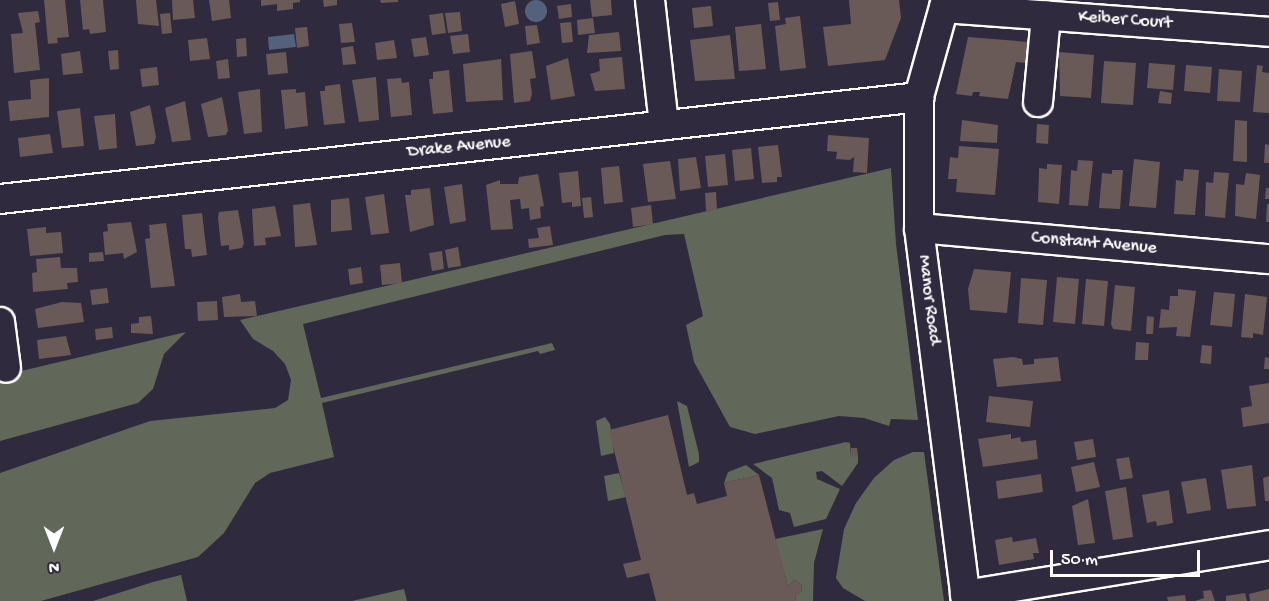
<!DOCTYPE html>
<style>
body{margin:0}
#map{position:relative;width:1269px;height:601px;overflow:hidden;background:#2f2a3d;font-family:"Gochi Hand",sans-serif}
div>[style]{position:absolute}
[style*='--x']{left:calc(var(--x)*1px);top:calc(var(--y)*1px);width:calc(var(--w)*1px);rotate:calc(var(--a)*1deg)}
.green>*{inset:0;background:#616759}
.water>*{inset:0;background:#53617c}
.round{border-radius:50%}
.building>*{inset:0;background:#695a57}
.roads{filter:drop-shadow(2px 0 #fff) drop-shadow(-2px 0 #fff) drop-shadow(0 2px #fff) drop-shadow(0 -2px #fff)}
.minor>*{height:28px;margin:-14px;padding:0 14px;transform-origin:14px;border-radius:14px;background:#2f2a3d}
span{translate:-50% -50%;white-space:nowrap;text-align:center;line-height:1.15;-webkit-text-stroke:4.5px #2f2a3d;paint-order:stroke}
.street-label{font-size:18px;color:#fff}
.north{position:absolute;left:24px;top:517px;width:60px;height:60px;-webkit-text-stroke:4px #2f2a3d;paint-order:stroke;rotate:180deg;font-size:16px;font-weight:700;line-height:24px;text-align:center;color:#fff}
.north::after{content:'';display:block;margin:auto;width:21px;height:27px;background:#fff;clip-path:polygon(50% 0,100% 100%,50% 72%,0 100%)}
.scale{position:absolute;left:1050px;top:550px;width:150px;height:27px;box-sizing:border-box;border:3px solid #fff;border-top:0;padding-left:8px;font-size:18px;line-height:21px;white-space:nowrap;color:#fff;-webkit-text-stroke:4px #2f2a3d;paint-order:stroke}
</style>
<div id="map">
<div class="green">
<div style="clip-path:polygon(891px 168px,896px 244px,918px 420px,891px 419px,889px 426px,864px 418px,839px 416px,755px 434px,730px 427px,694px 362px,686px 325px,703px 316px,684px 234px,665px 235px,303px 324px,321px 398px,552px 343px,555px 350px,540px 354px,538px 351px,322px 403px,334px 457px,270px 473px,255px 483px,224px 533px,198px 557px,41px 601px,0 601px,0 473px,150px 421px,275px 408px,288px 400px,291px 380px,285px 364px,273px 351px,253px 339px,240px 320px)"></div>
<div style="clip-path:polygon(186px 332px,164px 354px,153px 389px,138px 403px,0 441px,0 376px)"></div>
<div style="clip-path:polygon(677px 401px,687px 406px,699px 454px,699px 462px,689px 467px)"></div>
<div style="clip-path:polygon(605px 417px,610px 424px,614px 453px,601px 456px,596px 421px)"></div>
<div style="clip-path:polygon(846px 442px,850px 443px,851px 456px,858px 456px,858px 463px,842px 486px,822px 471px,816px 472px,817px 479px,840px 489px,826px 519px,794px 527px,790px 513px,779px 510px,772px 478px,753px 464px)"></div>
<div style="clip-path:polygon(913px 452px,924px 452px,944px 601px,865px 601px,843px 588px,836px 578px,844px 529px,856px 503px,874px 478px,894px 460px)"></div>
<div style="clip-path:polygon(746px 465px,759px 475px,724px 483px,728px 472px)"></div>
<div style="clip-path:polygon(619px 473px,626px 497px,608px 501px,604px 476px)"></div>
<div style="clip-path:polygon(823px 529px,814px 563px,813px 601px,796px 601px,795px 595px,801px 592px,802px 585px,794px 580px,788px 587px,775px 539px)"></div>
<div style="clip-path:polygon(181px 575px,187px 601px,93px 601px,153px 582px)"></div>
<div style="clip-path:polygon(404px 589px,407px 601px,352px 601px)"></div>
</div>
<div class="water">
<div class="round" style="left:525px;top:0;width:22px;height:22px"></div>
<div style="clip-path:polygon(294px 34px,296px 47px,269px 50px,268px 37px)"></div>
</div>
<div class="building">
<div style="clip-path:polygon(44px 0,65px 0,69px 37px,57px 38px,58px 43px,48px 44px)"></div>
<div style="clip-path:polygon(80px 0,103px 0,106px 32px,90px 34px,89px 29px,83px 30px)"></div>
<div style="clip-path:polygon(136px 0,156px 0,159px 26px,138px 24px)"></div>
<div style="clip-path:polygon(172px 0,193px 0,195px 18px,173px 20px)"></div>
<div style="clip-path:polygon(209px 0,229px 0,231px 18px,212px 21px)"></div>
<div style="clip-path:polygon(261px 0,300px 0,300px 2px,293px 3px,293px 9px,277px 11px,277px 4px,261px 6px)"></div>
<div style="clip-path:polygon(323px 0,337px 0,337px 5px,324px 7px)"></div>
<div style="clip-path:polygon(380px 0,398px 0,398px 2px,381px 3px)"></div>
<div style="clip-path:polygon(590px 0,611px 0,612px 15px,592px 17px)"></div>
<div style="clip-path:polygon(849px 0,899px 0,901px 18px,885px 60px,828px 66px,823px 27px,851px 24px)"></div>
<div style="clip-path:polygon(515px 1px,519px 24px,505px 27px,501px 4px)"></div>
<div style="clip-path:polygon(778px 2px,780px 20px,770px 21px,768px 3px)"></div>
<div style="clip-path:polygon(571px 4px,572px 17px,559px 19px,557px 6px)"></div>
<div style="clip-path:polygon(711px 6px,713px 26px,694px 28px,692px 8px)"></div>
<div style="clip-path:polygon(38px 11px,40px 22px,35px 23px,40px 70px,14px 73px,11px 34px,23px 33px,18px 13px)"></div>
<div style="clip-path:polygon(460px 12px,462px 31px,448px 33px,445px 13px)"></div>
<div style="clip-path:polygon(170px 13px,172px 33px,162px 34px,160px 14px)"></div>
<div style="clip-path:polygon(443px 13px,446px 33px,432px 35px,429px 15px)"></div>
<div style="clip-path:polygon(800px 16px,806px 68px,780px 71px,775px 26px,786px 24px,785px 18px)"></div>
<div style="clip-path:polygon(593px 18px,595px 33px,578px 35px,577px 20px)"></div>
<div style="clip-path:polygon(571px 22px,573px 42px,562px 43px,560px 23px)"></div>
<div style="clip-path:polygon(352px 23px,355px 42px,341px 43px,339px 24px)"></div>
<div style="clip-path:polygon(761px 24px,766px 69px,739px 71px,735px 27px)"></div>
<div style="clip-path:polygon(537px 25px,540px 43px,527px 45px,525px 26px)"></div>
<div style="clip-path:polygon(307px 27px,309px 46px,297px 48px,295px 28px)"></div>
<div style="clip-path:polygon(619px 32px,621px 51px,587px 53px,589px 35px)"></div>
<div style="clip-path:polygon(468px 34px,470px 52px,453px 54px,450px 36px)"></div>
<div style="clip-path:polygon(730px 35px,735px 79px,695px 81px,690px 40px)"></div>
<div style="clip-path:polygon(426px 37px,429px 55px,414px 57px,411px 39px)"></div>
<div style="clip-path:polygon(968px 37px,1029px 42px,1027px 63px,1016px 62px,1008px 99px,979px 96px,980px 92px,973px 92px,972px 96px,956px 94px)"></div>
<div style="clip-path:polygon(207px 38px,210px 59px,190px 61px,188px 40px)"></div>
<div style="clip-path:polygon(246px 38px,247px 56px,237px 57px,236px 39px)"></div>
<div style="clip-path:polygon(394px 40px,397px 58px,377px 60px,375px 43px)"></div>
<div style="clip-path:polygon(353px 46px,356px 64px,343px 65px,341px 48px)"></div>
<div style="clip-path:polygon(118px 50px,119px 69px,110px 70px,108px 51px)"></div>
<div style="clip-path:polygon(80px 51px,83px 73px,63px 75px,61px 54px)"></div>
<div style="clip-path:polygon(532px 51px,536px 78px,530px 79px,532px 94px,530px 101px,514px 103px,510px 54px)"></div>
<div style="clip-path:polygon(286px 52px,288px 73px,268px 75px,266px 54px)"></div>
<div style="clip-path:polygon(1059px 52px,1094px 55px,1091px 98px,1060px 96px)"></div>
<div style="clip-path:polygon(622px 57px,625px 89px,595px 91px,590px 74px,600px 71px,599px 59px)"></div>
<div style="clip-path:polygon(568px 58px,575px 96px,551px 100px,546px 66px)"></div>
<div style="clip-path:polygon(228px 59px,230px 78px,218px 79px,216px 61px)"></div>
<div style="clip-path:polygon(501px 59px,503px 100px,466px 102px,463px 64px)"></div>
<div style="clip-path:polygon(1104px 61px,1136px 63px,1133px 105px,1101px 103px)"></div>
<div style="clip-path:polygon(1149px 63px,1175px 65px,1173px 90px,1147px 88px)"></div>
<div style="clip-path:polygon(1186px 65px,1212px 67px,1210px 93px,1184px 91px)"></div>
<div style="clip-path:polygon(1257px 65px,1263px 66px,1262px 72px,1269px 73px,1269px 113px,1253px 112px)"></div>
<div style="clip-path:polygon(157px 67px,159px 85px,142px 87px,140px 69px)"></div>
<div style="clip-path:polygon(1219px 69px,1242px 71px,1240px 102px,1217px 101px)"></div>
<div style="clip-path:polygon(449px 70px,453px 112px,433px 114px,429px 79px,433px 79px,433px 72px)"></div>
<div style="clip-path:polygon(376px 77px,379px 120px,359px 122px,352px 80px)"></div>
<div style="clip-path:polygon(49px 78px,49px 117px,10px 121px,8px 101px,31px 99px,30px 80px)"></div>
<div style="clip-path:polygon(401px 78px,402px 83px,409px 82px,412px 115px,391px 117px,387px 79px)"></div>
<div style="clip-path:polygon(340px 84px,345px 123px,324px 125px,320px 91px,325px 91px,325px 86px)"></div>
<div style="clip-path:polygon(260px 89px,262px 132px,244px 134px,238px 92px)"></div>
<div style="clip-path:polygon(296px 89px,296px 93px,305px 92px,308px 126px,285px 129px,281px 90px)"></div>
<div style="clip-path:polygon(1160px 91px,1172px 93px,1171px 104px,1158px 103px)"></div>
<div style="clip-path:polygon(222px 97px,228px 130px,226px 135px,208px 137px,201px 104px)"></div>
<div style="clip-path:polygon(185px 101px,191px 140px,172px 142px,165px 108px)"></div>
<div style="clip-path:polygon(150px 105px,156px 137px,154px 144px,136px 146px,130px 112px)"></div>
<div style="clip-path:polygon(80px 108px,84px 146px,62px 148px,57px 111px)"></div>
<div style="clip-path:polygon(115px 114px,117px 148px,99px 150px,94px 116px)"></div>
<div style="clip-path:polygon(962px 120px,998px 125px,997px 143px,960px 141px)"></div>
<div style="clip-path:polygon(1235px 120px,1247px 121px,1247px 162px,1233px 161px)"></div>
<div style="clip-path:polygon(1037px 124px,1049px 125px,1048px 144px,1036px 143px)"></div>
<div style="clip-path:polygon(50px 134px,53px 153px,20px 157px,18px 138px)"></div>
<div style="clip-path:polygon(828px 135px,869px 138px,867px 173px,853px 172px,854px 157px,850px 160px,836px 159px,837px 152px,827px 151px)"></div>
<div style="clip-path:polygon(1265px 144px,1269px 145px,1269px 163px,1264px 163px)"></div>
<div style="clip-path:polygon(778px 145px,782px 177px,777px 177px,777px 182px,762px 183px,758px 147px)"></div>
<div style="clip-path:polygon(959px 146px,999px 149px,995px 195px,956px 192px,957px 179px,948px 179px,950px 157px,958px 158px)"></div>
<div style="clip-path:polygon(751px 148px,754px 179px,735px 181px,732px 150px)"></div>
<div style="clip-path:polygon(725px 154px,728px 185px,708px 187px,705px 156px)"></div>
<div style="clip-path:polygon(696px 157px,701px 188px,680px 191px,678px 159px)"></div>
<div style="clip-path:polygon(1134px 159px,1160px 162px,1156px 208px,1129px 206px)"></div>
<div style="clip-path:polygon(1078px 160px,1093px 161px,1088px 206px,1069px 205px,1071px 170px,1077px 171px)"></div>
<div style="clip-path:polygon(670px 161px,676px 199px,648px 202px,643px 164px)"></div>
<div style="clip-path:polygon(1047px 164px,1062px 165px,1059px 204px,1038px 202px,1039px 168px,1047px 169px)"></div>
<div style="clip-path:polygon(619px 166px,623px 202px,604px 204px,601px 168px)"></div>
<div style="clip-path:polygon(1184px 169px,1199px 170px,1195px 215px,1174px 214px,1176px 180px,1183px 181px)"></div>
<div style="clip-path:polygon(1112px 170px,1123px 170px,1120px 209px,1099px 208px,1102px 173px,1112px 174px)"></div>
<div style="clip-path:polygon(578px 171px,581px 206px,572px 207px,572px 202px,562px 203px,559px 173px)"></div>
<div style="clip-path:polygon(1214px 172px,1229px 173px,1225px 218px,1205px 216px,1206px 182px,1213px 183px)"></div>
<div style="clip-path:polygon(1246px 173px,1260px 175px,1256px 219px,1235px 216px,1236px 184px,1244px 185px)"></div>
<div style="clip-path:polygon(538px 174px,544px 206px,540px 207px,541px 218px,530px 220px,529px 208px,521px 209px,520px 199px,510px 200px,513px 229px,491px 230px,486px 185px,500px 180px,500px 184px,518px 184px,519px 177px)"></div>
<div style="clip-path:polygon(462px 184px,466px 221px,450px 224px,444px 187px)"></div>
<div style="clip-path:polygon(430px 188px,434px 225px,410px 232px,405px 195px,411px 195px,411px 190px)"></div>
<div style="clip-path:polygon(1266px 188px,1269px 188px,1269px 199px,1265px 199px)"></div>
<div style="clip-path:polygon(716px 192px,717px 210px,706px 211px,705px 193px)"></div>
<div style="clip-path:polygon(384px 194px,389px 233px,371px 235px,365px 197px)"></div>
<div style="clip-path:polygon(591px 197px,593px 217px,584px 218px,582px 198px)"></div>
<div style="clip-path:polygon(349px 198px,352px 230px,331px 232px,331px 200px)"></div>
<div style="clip-path:polygon(310px 203px,317px 245px,295px 247px,293px 205px)"></div>
<div style="clip-path:polygon(1267px 204px,1269px 204px,1269px 222px,1266px 222px)"></div>
<div style="clip-path:polygon(651px 205px,653px 224px,633px 227px,631px 208px)"></div>
<div style="clip-path:polygon(275px 206px,281px 236px,265px 238px,266px 245px,254px 246px,252px 209px)"></div>
<div style="clip-path:polygon(238px 210px,244px 243px,242px 248px,229px 250px,229px 245px,221px 246px,218px 218px,219px 212px)"></div>
<div style="clip-path:polygon(202px 213px,207px 255px,192px 257px,191px 249px,185px 249px,182px 215px)"></div>
<div style="clip-path:polygon(131px 222px,137px 252px,124px 259px,123px 253px,105px 255px,103px 232px,108px 231px,107px 224px)"></div>
<div style="clip-path:polygon(166px 223px,175px 286px,151px 288px,145px 239px,150px 238px,149px 225px)"></div>
<div style="clip-path:polygon(550px 226px,553px 245px,529px 248px,528px 239px,539px 238px,537px 228px)"></div>
<div style="clip-path:polygon(46px 227px,46px 233px,61px 232px,63px 253px,30px 256px,27px 229px)"></div>
<div style="clip-path:polygon(458px 247px,461px 266px,448px 268px,445px 250px)"></div>
<div style="clip-path:polygon(442px 251px,444px 269px,432px 271px,429px 253px)"></div>
<div style="clip-path:polygon(103px 252px,104px 261px,89px 262px,89px 253px)"></div>
<div style="clip-path:polygon(60px 257px,61px 268px,77px 268px,78px 282px,67px 283px,68px 289px,33px 292px,32px 273px,37px 272px,36px 259px)"></div>
<div style="clip-path:polygon(400px 263px,402px 283px,382px 285px,380px 265px)"></div>
<div style="clip-path:polygon(361px 267px,363px 283px,350px 285px,348px 269px)"></div>
<div style="clip-path:polygon(974px 269px,1011px 272px,1007px 313px,970px 310px,968px 289px)"></div>
<div style="clip-path:polygon(1057px 277px,1079px 279px,1075px 324px,1053px 322px)"></div>
<div style="clip-path:polygon(1021px 278px,1047px 280px,1043px 325px,1018px 323px)"></div>
<div style="clip-path:polygon(1086px 279px,1108px 281px,1104px 326px,1082px 324px)"></div>
<div style="clip-path:polygon(1115px 285px,1135px 287px,1131px 331px,1113px 329px,1111px 324px)"></div>
<div style="clip-path:polygon(107px 288px,109px 303px,92px 305px,90px 290px)"></div>
<div style="clip-path:polygon(1178px 289px,1196px 291px,1190px 337px,1176px 336px,1177px 327px,1159px 328px,1161px 309px,1169px 310px,1170px 296px,1178px 296px)"></div>
<div style="clip-path:polygon(1214px 292px,1235px 294px,1232px 327px,1210px 325px)"></div>
<div style="clip-path:polygon(240px 294px,241px 302px,255px 301px,257px 316px,224px 317px,222px 297px)"></div>
<div style="clip-path:polygon(1245px 294px,1267px 297px,1263px 335px,1253px 333px,1253px 338px,1241px 337px)"></div>
<div style="clip-path:polygon(217px 301px,218px 320px,198px 321px,197px 302px)"></div>
<div style="clip-path:polygon(62px 302px,81px 303px,84px 322px,38px 328px,35px 309px)"></div>
<div style="clip-path:polygon(151px 316px,153px 334px,131px 333px,131px 324px,139px 323px,139px 317px)"></div>
<div style="clip-path:polygon(1147px 316px,1154px 317px,1153px 334px,1146px 334px)"></div>
<div style="clip-path:polygon(112px 327px,113px 338px,96px 340px,95px 329px)"></div>
<div style="clip-path:polygon(66px 336px,71px 355px,39px 359px,37px 340px)"></div>
<div style="clip-path:polygon(1136px 342px,1149px 343px,1148px 360px,1135px 360px)"></div>
<div style="clip-path:polygon(1202px 345px,1212px 346px,1211px 364px,1200px 363px)"></div>
<div style="clip-path:polygon(1013px 357px,1022px 359px,1023px 365px,1034px 364px,1034px 359px,1058px 357px,1061px 381px,997px 387px,993px 359px)"></div>
<div style="clip-path:polygon(1265px 357px,1269px 358px,1269px 369px,1264px 369px)"></div>
<div style="clip-path:polygon(1269px 383px,1269px 423px,1243px 427px,1241px 408px,1252px 406px,1249px 386px)"></div>
<div style="clip-path:polygon(989px 396px,1033px 401px,1030px 427px,986px 422px)"></div>
<div style="clip-path:polygon(668px 415px,687px 495px,694px 493px,697px 504px,727px 496px,724px 483px,759px 475px,788px 587px,794px 580px,802px 585px,801px 592px,795px 595px,796px 601px,656px 601px,649px 573px,627px 578px,623px 564px,641px 560px,609px 430px)"></div>
<div style="clip-path:polygon(1011px 434px,1011px 439px,1020px 437px,1021px 442px,1036px 440px,1038px 459px,983px 467px,978px 439px)"></div>
<div style="clip-path:polygon(1093px 439px,1096px 457px,1077px 460px,1074px 442px)"></div>
<div style="clip-path:polygon(851px 448px,857px 448px,858px 456px,851px 457px)"></div>
<div style="clip-path:polygon(1129px 457px,1133px 478px,1120px 480px,1116px 459px)"></div>
<div style="clip-path:polygon(1094px 462px,1100px 487px,1076px 492px,1071px 467px)"></div>
<div style="clip-path:polygon(1252px 465px,1256px 506px,1227px 509px,1221px 470px)"></div>
<div style="clip-path:polygon(1041px 474px,1043px 492px,998px 499px,996px 481px)"></div>
<div style="clip-path:polygon(1269px 476px,1269px 501px,1265px 501px,1263px 478px)"></div>
<div style="clip-path:polygon(1206px 478px,1211px 510px,1187px 514px,1181px 482px)"></div>
<div style="clip-path:polygon(1126px 487px,1133px 537px,1113px 540px,1105px 491px)"></div>
<div style="clip-path:polygon(1169px 490px,1173px 523px,1157px 526px,1156px 521px,1147px 523px,1142px 495px)"></div>
<div style="clip-path:polygon(1088px 499px,1095px 543px,1078px 545px,1072px 506px)"></div>
<div style="clip-path:polygon(1012px 537px,1013px 542px,1036px 538px,1039px 553px,1033px 553px,1034px 559px,999px 565px,995px 540px)"></div>
<div style="clip-path:polygon(1269px 589px,1269px 601px,1250px 601px,1249px 594px)"></div>
<div style="clip-path:polygon(1211px 590px,1215px 601px,1195px 601px,1204px 598px,1203px 591px)"></div>
<div style="clip-path:polygon(1245px 593px,1247px 601px,1226px 601px,1226px 596px)"></div>
<div style="clip-path:polygon(1185px 595px,1186px 601px,1168px 601px,1167px 597px)"></div>
</div>
<div class="roads">
<div class="minor">
<div style="--x:650;--y:0;--w:126;--a:83.6"></div>
<div style="--x:946;--y:0;--w:101;--a:105.6"></div>
<div style="--x:919;--y:97;--w:131;--a:90"></div>
<div style="--x:919;--y:228;--w:376;--a:82.8"></div>
<div style="--x:944;--y:8;--w:326;--a:4.2"></div>
<div style="--x:1038;--y:102;--w:87;--a:-84.7"></div>
<div style="--x:0;--y:199;--w:925;--a:-6.33"></div>
<div style="--x:919;--y:228;--w:351;--a:5.1"></div>
<div style="--x:0;--y:322;--w:46;--a:82.6"></div>
<div style="--x:965;--y:595;--w:308;--a:-9.3"></div>
</div>
</div>
<div class="street-label">
<span style="left:1125px;top:21px;rotate:4deg">Keiber Court</span>
<span style="left:459px;top:148px;rotate:-6deg">Drake Avenue</span>
<span style="left:1094px;top:244px;rotate:5deg">Constant Avenue</span>
<span style="left:928px;top:300px;rotate:83deg">Manor Road</span>
</div>
<div class="north">N</div>
<div class="scale">50 m</div>
</div>
